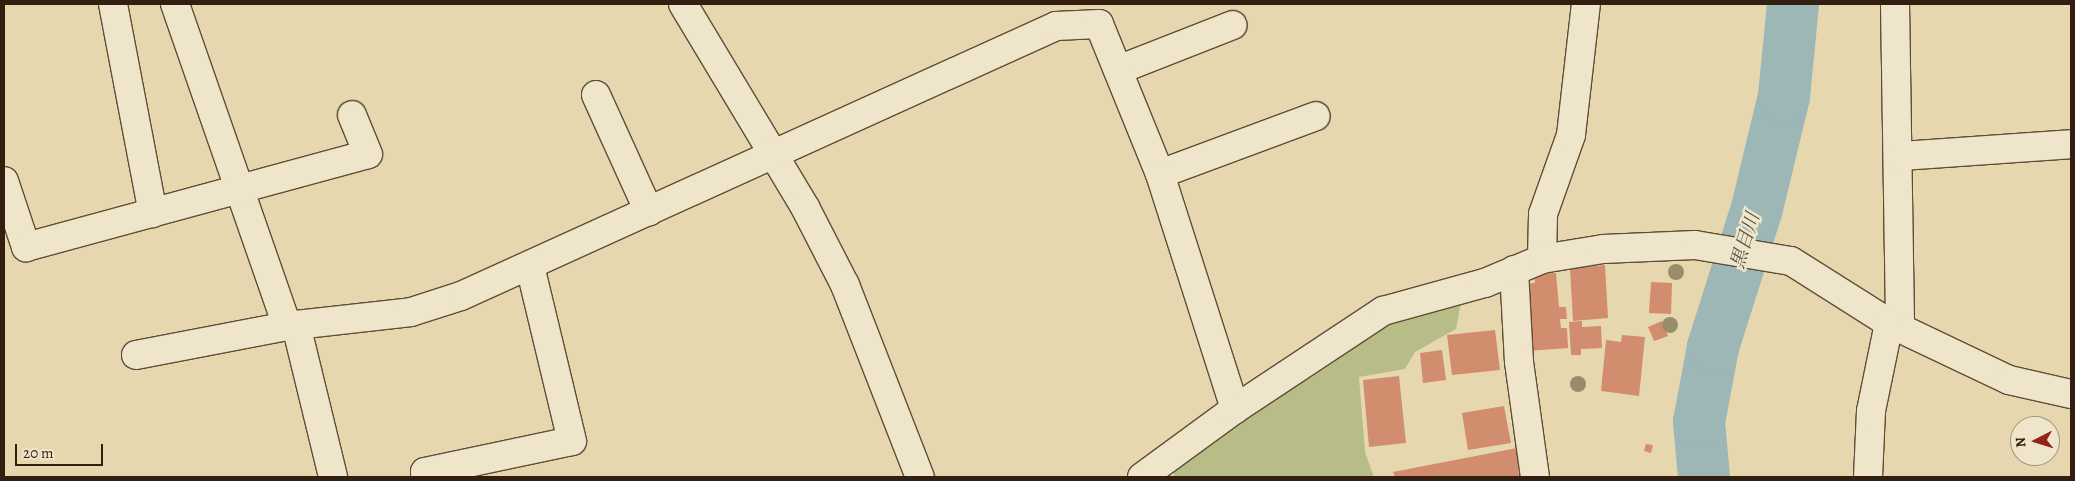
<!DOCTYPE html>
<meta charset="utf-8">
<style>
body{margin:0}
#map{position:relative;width:2075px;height:481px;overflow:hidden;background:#e7d7ae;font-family:Alegreya,"Noto Serif JP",serif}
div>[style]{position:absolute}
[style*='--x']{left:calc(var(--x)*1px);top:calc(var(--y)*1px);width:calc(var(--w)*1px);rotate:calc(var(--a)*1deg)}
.green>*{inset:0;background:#b8bd88}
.river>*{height:52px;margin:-26px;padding:0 26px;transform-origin:26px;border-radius:26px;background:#9cb7b6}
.building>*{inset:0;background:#d18d6d}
.roads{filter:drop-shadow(1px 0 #5f4d37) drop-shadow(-1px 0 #5f4d37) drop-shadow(0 1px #5f4d37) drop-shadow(0 -1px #5f4d37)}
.minor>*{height:28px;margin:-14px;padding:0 14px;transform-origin:14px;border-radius:14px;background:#efe5ca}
.trees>*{width:16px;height:16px;margin:-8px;border-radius:50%;background:#998c6a}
span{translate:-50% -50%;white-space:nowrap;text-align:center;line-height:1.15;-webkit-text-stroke:5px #efe5ca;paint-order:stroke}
.water-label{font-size:19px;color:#524d41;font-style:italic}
.frame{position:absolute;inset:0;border:5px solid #321f0f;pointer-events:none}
.north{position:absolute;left:2010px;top:416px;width:50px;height:50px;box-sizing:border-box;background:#efe5ca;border:1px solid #a3967f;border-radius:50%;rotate:265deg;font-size:14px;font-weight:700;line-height:20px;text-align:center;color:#321f0f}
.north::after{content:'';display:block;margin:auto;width:18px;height:22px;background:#8f2418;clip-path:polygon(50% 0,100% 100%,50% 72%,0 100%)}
.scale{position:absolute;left:15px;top:444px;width:88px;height:22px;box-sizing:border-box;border:2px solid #321f0f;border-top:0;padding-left:6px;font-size:15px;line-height:18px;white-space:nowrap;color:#321f0f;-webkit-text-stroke:4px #efe5ca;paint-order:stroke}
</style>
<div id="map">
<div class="green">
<div style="clip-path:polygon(1462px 297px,1456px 329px,1415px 352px,1405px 369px,1359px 377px,1365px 452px,1374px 477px,1174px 477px,1174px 461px,1324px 369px,1388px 321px)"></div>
</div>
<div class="river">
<div style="--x:1704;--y:477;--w:55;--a:-95.2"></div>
<div style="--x:1699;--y:422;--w:76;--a:-79.4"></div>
<div style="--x:1713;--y:347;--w:146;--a:-72.4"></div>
<div style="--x:1757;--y:208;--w:115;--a:-76.4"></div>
<div style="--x:1784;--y:96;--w:92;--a:-84.4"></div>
</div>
<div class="building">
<div style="clip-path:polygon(1605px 265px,1608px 318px,1573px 321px,1570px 268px)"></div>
<div style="clip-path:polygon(1556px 273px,1559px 307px,1566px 307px,1567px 319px,1560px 319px,1561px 328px,1567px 328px,1568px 348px,1528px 351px,1523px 284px,1535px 283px,1534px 274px)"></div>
<div style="clip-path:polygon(1651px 282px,1672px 283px,1671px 314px,1649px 313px)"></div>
<div style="clip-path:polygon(1582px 321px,1582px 327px,1601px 326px,1602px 348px,1581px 349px,1581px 355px,1571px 355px,1569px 322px)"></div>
<div style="clip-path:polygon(1662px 321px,1668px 336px,1654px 341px,1648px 327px)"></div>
<div style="clip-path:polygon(1495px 330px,1500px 370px,1452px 375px,1447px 335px)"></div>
<div style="clip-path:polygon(1622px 335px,1645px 337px,1639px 396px,1601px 391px,1606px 340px,1621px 342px)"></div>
<div style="clip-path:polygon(1442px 350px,1446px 380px,1423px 383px,1420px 353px)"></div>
<div style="clip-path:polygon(1399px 376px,1406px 443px,1369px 447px,1363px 380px)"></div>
<div style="clip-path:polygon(1504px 406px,1511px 443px,1468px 450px,1462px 413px)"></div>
<div style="clip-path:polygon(1646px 444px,1653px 445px,1651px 453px,1644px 451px)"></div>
<div style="clip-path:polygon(1517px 448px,1519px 477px,1395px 477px,1393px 472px)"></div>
</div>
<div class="roads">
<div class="minor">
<div style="--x:113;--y:4;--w:213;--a:79.2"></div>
<div style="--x:175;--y:4;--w:341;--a:70.8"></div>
<div style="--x:683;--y:4;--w:239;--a:59"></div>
<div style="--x:806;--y:209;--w:85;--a:62.8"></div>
<div style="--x:845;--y:285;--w:206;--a:68.7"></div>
<div style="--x:1895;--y:4;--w:325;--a:89.1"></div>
<div style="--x:1118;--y:70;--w:123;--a:-21.4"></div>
<div style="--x:596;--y:95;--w:128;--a:65.6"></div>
<div style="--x:1901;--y:156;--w:170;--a:-4"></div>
<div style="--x:1160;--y:174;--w:166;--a:-20.4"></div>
<div style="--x:4;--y:181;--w:70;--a:71.6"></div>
<div style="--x:26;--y:247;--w:354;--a:-15.2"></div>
<div style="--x:368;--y:154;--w:42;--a:-112.3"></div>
<div style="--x:1542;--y:259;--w:45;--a:-88.7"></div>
<div style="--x:1543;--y:214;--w:84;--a:-70.5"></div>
<div style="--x:1571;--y:135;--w:132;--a:-83.5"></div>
<div style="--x:1514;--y:270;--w:92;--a:86.9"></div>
<div style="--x:1519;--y:362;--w:116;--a:82.1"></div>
<div style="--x:296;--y:325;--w:156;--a:76.3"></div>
<div style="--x:136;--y:355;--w:154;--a:-10.9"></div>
<div style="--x:287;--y:326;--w:125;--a:-6.4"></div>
<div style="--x:411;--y:312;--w:52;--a:-17.7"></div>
<div style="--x:461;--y:296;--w:653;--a:-24.41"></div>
<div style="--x:1056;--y:26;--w:43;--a:-2.7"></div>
<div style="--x:1099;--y:24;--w:162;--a:67.9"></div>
<div style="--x:1160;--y:174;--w:247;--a:72.3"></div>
<div style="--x:426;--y:477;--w:5;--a:-101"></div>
<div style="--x:425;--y:472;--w:150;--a:-11.9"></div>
<div style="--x:572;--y:441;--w:180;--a:-103.5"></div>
<div style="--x:1142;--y:477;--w:115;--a:-36.2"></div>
<div style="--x:1235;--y:409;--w:178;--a:-33.5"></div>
<div style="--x:1383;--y:311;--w:106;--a:-15.4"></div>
<div style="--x:1485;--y:283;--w:62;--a:-22.8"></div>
<div style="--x:1542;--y:259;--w:62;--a:-9.3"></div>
<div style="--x:1603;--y:249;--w:92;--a:-2.5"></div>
<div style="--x:1695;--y:245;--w:97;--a:9.5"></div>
<div style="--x:1791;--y:261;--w:116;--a:32.3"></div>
<div style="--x:1889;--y:323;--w:133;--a:25.4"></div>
<div style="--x:2009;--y:380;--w:64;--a:12.7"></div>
<div style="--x:1868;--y:477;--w:66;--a:-87.4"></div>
<div style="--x:1871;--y:411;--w:90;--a:-78.4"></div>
</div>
</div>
<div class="trees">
<div style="left:1676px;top:272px"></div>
<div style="left:1670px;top:325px"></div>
<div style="left:1578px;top:384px"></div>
</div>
<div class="water-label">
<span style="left:1746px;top:241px;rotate:-73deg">黒目川</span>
</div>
<div class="frame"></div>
<div class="north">N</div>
<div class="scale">20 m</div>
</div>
